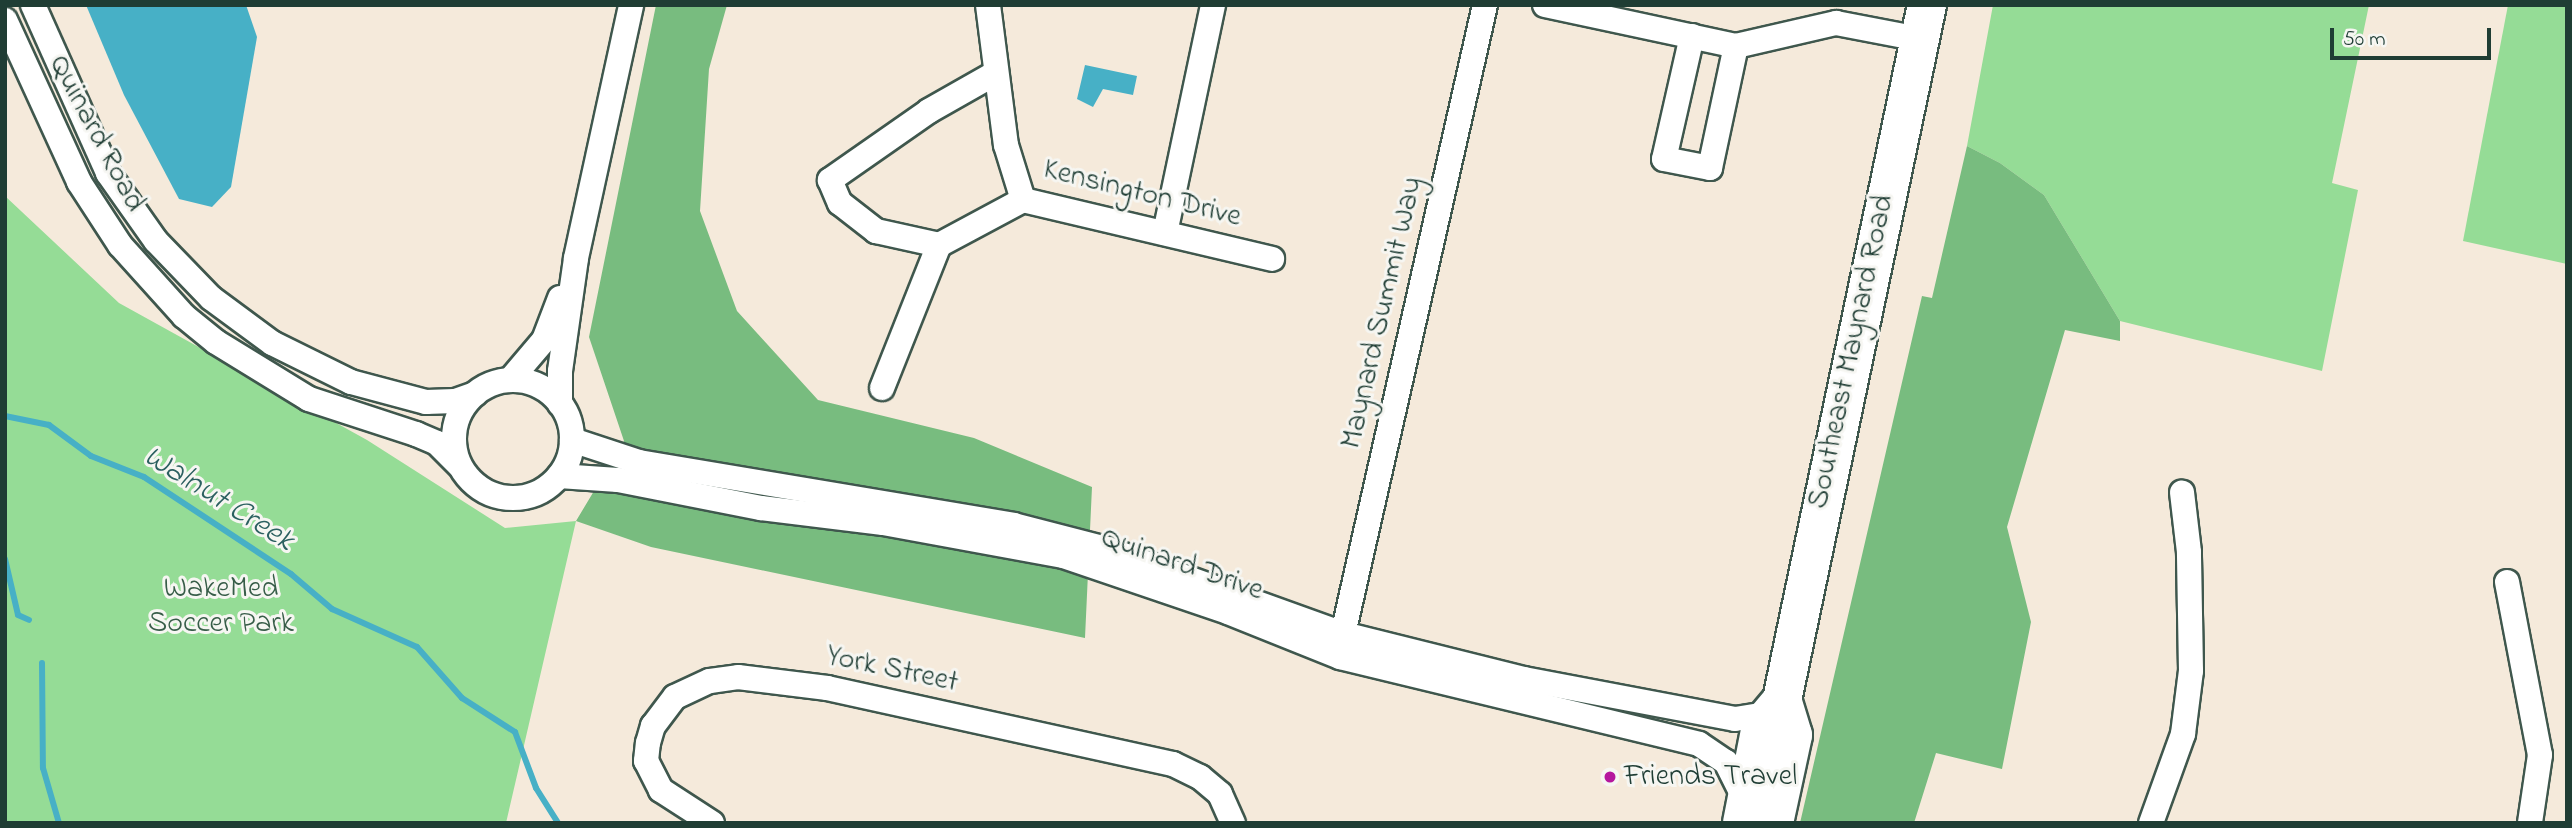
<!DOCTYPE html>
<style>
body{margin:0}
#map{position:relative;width:2572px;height:828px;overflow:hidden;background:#f5eadb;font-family:"Indie Flower",sans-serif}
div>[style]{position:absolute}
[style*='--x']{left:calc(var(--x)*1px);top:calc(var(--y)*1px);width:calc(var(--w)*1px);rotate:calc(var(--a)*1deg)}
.green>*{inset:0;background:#95dc96}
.forest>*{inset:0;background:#78bc7f}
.water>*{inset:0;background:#47b0c6}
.stream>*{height:6px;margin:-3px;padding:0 3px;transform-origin:3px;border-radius:3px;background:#47b0c6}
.roads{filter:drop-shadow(2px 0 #3f574d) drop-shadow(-2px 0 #3f574d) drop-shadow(0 2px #3f574d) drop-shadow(0 -2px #3f574d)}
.street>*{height:24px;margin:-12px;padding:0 12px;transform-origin:12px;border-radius:12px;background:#fff}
.street>.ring{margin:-12px;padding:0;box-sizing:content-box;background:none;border:24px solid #fff;border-radius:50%}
.primary>*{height:38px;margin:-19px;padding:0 19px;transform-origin:19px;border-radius:19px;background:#fff}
.dots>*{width:19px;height:19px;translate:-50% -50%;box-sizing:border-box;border:4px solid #f6f6f2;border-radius:50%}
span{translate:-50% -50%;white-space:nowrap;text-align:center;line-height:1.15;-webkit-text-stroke:6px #f6f6f2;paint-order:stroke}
.street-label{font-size:30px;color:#1f3d34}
.park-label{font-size:30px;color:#375d48}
.poi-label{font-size:30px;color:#1f3d34}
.left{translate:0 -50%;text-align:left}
.water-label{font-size:32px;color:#2b6060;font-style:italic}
.frame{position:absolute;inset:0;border:7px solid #1f3d34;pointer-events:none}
.scale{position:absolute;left:2330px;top:28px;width:161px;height:32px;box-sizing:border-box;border:4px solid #1f3d34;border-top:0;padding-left:9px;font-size:21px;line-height:24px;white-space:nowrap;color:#1f3d34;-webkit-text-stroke:5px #f6f6f2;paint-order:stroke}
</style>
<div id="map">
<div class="green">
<div style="clip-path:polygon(1993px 5px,2369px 5px,2332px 183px,2358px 190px,2322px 371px,2120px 321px,2044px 195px,2000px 163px,1967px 146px)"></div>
<div style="clip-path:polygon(2508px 5px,2567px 5px,2567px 264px,2463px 241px)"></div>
<div style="clip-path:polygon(5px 196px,119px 303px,367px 440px,505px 528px,576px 521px,506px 823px,5px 823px)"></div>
</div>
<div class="forest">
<div style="clip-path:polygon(656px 5px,727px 5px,709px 69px,700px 211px,737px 311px,818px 400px,974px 438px,1092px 487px,1085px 638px,651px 547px,576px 521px,624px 441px,589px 337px)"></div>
<div style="clip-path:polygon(1967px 146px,2000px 163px,2044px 195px,2120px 321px,2120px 341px,2065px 330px,2007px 527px,2031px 622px,2002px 769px,1936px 753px,1914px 823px,1800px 823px,1922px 296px,1932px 298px)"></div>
</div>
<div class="water">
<div style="clip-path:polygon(86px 5px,246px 5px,257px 37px,231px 187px,212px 207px,179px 199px,124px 95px)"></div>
<div style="clip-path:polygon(1085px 65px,1137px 76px,1133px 95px,1103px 89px,1093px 107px,1077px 99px)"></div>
</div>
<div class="stream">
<div style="--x:5;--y:416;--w:45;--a:11.6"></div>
<div style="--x:49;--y:425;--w:52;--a:36.4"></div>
<div style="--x:91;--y:456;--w:57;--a:21.6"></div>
<div style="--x:144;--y:477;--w:176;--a:33.4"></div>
<div style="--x:291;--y:574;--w:54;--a:40.5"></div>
<div style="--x:332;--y:609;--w:93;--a:24.1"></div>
<div style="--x:417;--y:647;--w:68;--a:48.6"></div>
<div style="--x:462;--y:698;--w:63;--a:32.7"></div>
<div style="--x:515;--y:732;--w:60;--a:69.4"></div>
<div style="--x:536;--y:788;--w:41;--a:57.8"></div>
<div style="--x:5;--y:559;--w:57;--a:76.9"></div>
<div style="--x:18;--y:615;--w:12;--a:24"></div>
<div style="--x:42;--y:663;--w:105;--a:89.5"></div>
<div style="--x:43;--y:768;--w:57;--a:73.8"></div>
</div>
<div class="roads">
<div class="street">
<div style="--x:33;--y:5;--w:184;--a:65.9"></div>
<div style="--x:108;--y:173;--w:83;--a:54.8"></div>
<div style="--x:156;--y:241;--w:79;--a:46"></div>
<div style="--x:211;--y:298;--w:76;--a:36.4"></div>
<div style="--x:272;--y:343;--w:88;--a:26.3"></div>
<div style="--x:351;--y:382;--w:78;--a:14.9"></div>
<div style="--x:426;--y:402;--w:29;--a:-2"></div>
<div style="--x:455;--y:401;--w:21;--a:-19"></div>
<div style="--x:988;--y:5;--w:141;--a:82.7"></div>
<div style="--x:1006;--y:145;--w:58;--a:72.8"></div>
<div style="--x:1023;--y:200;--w:256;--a:13.3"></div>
<div style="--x:1545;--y:5;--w:195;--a:12.1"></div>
<div style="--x:1736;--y:46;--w:103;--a:-13"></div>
<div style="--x:1836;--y:23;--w:85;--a:10.9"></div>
<div style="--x:5;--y:20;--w:178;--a:65.4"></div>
<div style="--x:79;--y:182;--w:75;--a:56.9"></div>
<div style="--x:120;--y:245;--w:96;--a:48"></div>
<div style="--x:184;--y:316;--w:41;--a:39.1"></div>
<div style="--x:216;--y:342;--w:109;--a:31.5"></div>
<div style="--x:309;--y:399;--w:113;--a:18.1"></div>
<div style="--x:416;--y:434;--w:23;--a:23"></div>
<div style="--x:437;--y:443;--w:31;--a:45"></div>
<div style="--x:1692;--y:36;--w:126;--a:102.8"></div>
<div style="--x:1664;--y:159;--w:47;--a:11.1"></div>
<div style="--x:1710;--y:168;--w:125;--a:-78"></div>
<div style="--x:994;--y:74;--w:75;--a:150.4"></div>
<div style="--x:929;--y:111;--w:121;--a:145.1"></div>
<div style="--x:830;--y:180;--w:25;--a:67"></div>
<div style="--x:840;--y:203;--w:46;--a:37.9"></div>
<div style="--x:876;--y:231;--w:65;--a:12.5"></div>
<div style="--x:939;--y:245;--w:95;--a:-28.2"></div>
<div style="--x:1165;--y:233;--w:233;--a:-78.1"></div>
<div style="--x:510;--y:380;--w:52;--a:-49.6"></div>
<div style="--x:544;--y:340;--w:45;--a:-69.1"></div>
<div class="ring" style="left:454px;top:380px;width:94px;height:94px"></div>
<div style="--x:882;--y:388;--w:154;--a:-68.3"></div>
<div style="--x:560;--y:404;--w:33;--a:-90"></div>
<div style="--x:560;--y:371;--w:114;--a:-81.9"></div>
<div style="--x:576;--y:258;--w:259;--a:-77.7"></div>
<div style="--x:572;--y:440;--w:71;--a:18.2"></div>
<div style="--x:639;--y:462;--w:380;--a:9.5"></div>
<div style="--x:1014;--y:525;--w:96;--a:14.5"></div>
<div style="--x:1107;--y:549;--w:251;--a:19.8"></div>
<div style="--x:1343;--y:634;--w:187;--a:14"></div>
<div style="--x:1524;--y:679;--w:215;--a:10.7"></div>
<div style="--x:1735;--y:719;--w:36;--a:-9"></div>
<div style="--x:559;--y:476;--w:59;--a:3.9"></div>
<div style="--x:618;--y:480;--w:146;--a:11.1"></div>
<div style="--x:761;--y:508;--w:123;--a:7"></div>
<div style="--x:883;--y:523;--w:183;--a:10.4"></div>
<div style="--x:1063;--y:556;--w:174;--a:18.7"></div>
<div style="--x:1228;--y:612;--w:121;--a:21.9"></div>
<div style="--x:1340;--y:657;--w:369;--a:13.6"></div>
<div style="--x:1699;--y:744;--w:32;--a:34"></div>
<div style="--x:1726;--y:762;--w:45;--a:63.4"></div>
<div style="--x:2507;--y:582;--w:176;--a:79.2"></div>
<div style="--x:2540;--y:755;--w:69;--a:98.4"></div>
<div style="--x:1343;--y:634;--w:645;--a:-77.28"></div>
<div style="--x:712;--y:823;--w:61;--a:-147.1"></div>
<div style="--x:661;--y:790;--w:33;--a:-117"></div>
<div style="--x:646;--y:761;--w:18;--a:-84"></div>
<div style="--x:648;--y:743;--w:18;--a:-74"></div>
<div style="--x:653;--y:726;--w:36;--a:-53"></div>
<div style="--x:675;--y:697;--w:38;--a:-25"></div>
<div style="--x:710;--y:681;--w:28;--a:-8"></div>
<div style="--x:738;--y:677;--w:90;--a:7"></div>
<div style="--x:827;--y:688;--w:354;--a:12.4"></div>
<div style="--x:1173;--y:764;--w:30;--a:26"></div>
<div style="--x:1200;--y:777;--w:26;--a:40"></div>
<div style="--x:1220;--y:794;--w:32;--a:66"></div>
<div style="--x:2151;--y:823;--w:95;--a:-70.2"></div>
<div style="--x:2183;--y:734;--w:64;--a:-82.8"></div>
<div style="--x:2191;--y:671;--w:119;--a:-91"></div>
<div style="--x:2189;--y:552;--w:60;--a:-96.7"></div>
</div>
<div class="primary">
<div style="--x:1742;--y:823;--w:100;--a:-79"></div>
<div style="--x:1761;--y:725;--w:33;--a:-50"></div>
<div style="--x:1782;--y:700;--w:710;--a:-78.22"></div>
<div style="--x:1774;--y:823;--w:90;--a:-77.8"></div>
<div style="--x:1793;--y:735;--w:37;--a:-107"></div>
</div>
</div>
<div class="dots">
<div style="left:1610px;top:777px;background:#b5179e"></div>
</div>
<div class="street-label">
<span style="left:96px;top:134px;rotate:62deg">Quinard Road</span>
<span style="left:1142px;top:194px;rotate:14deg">Kensington Drive</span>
<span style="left:1383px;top:313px;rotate:-77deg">Maynard Summit Way</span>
<span style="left:1852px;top:352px;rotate:-78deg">Southeast Maynard Road</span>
<span style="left:1182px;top:565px;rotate:19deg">Quinard Drive</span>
<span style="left:892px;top:670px;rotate:12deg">York Street</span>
</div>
<div class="park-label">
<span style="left:221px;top:606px">WakeMed<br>Soccer Park</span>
</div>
<div class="poi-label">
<span class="left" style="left:1624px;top:777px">Friends Travel</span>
</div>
<div class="water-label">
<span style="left:218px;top:500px;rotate:32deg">Walnut Creek</span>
</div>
<div class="frame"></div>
<div class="scale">50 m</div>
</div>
